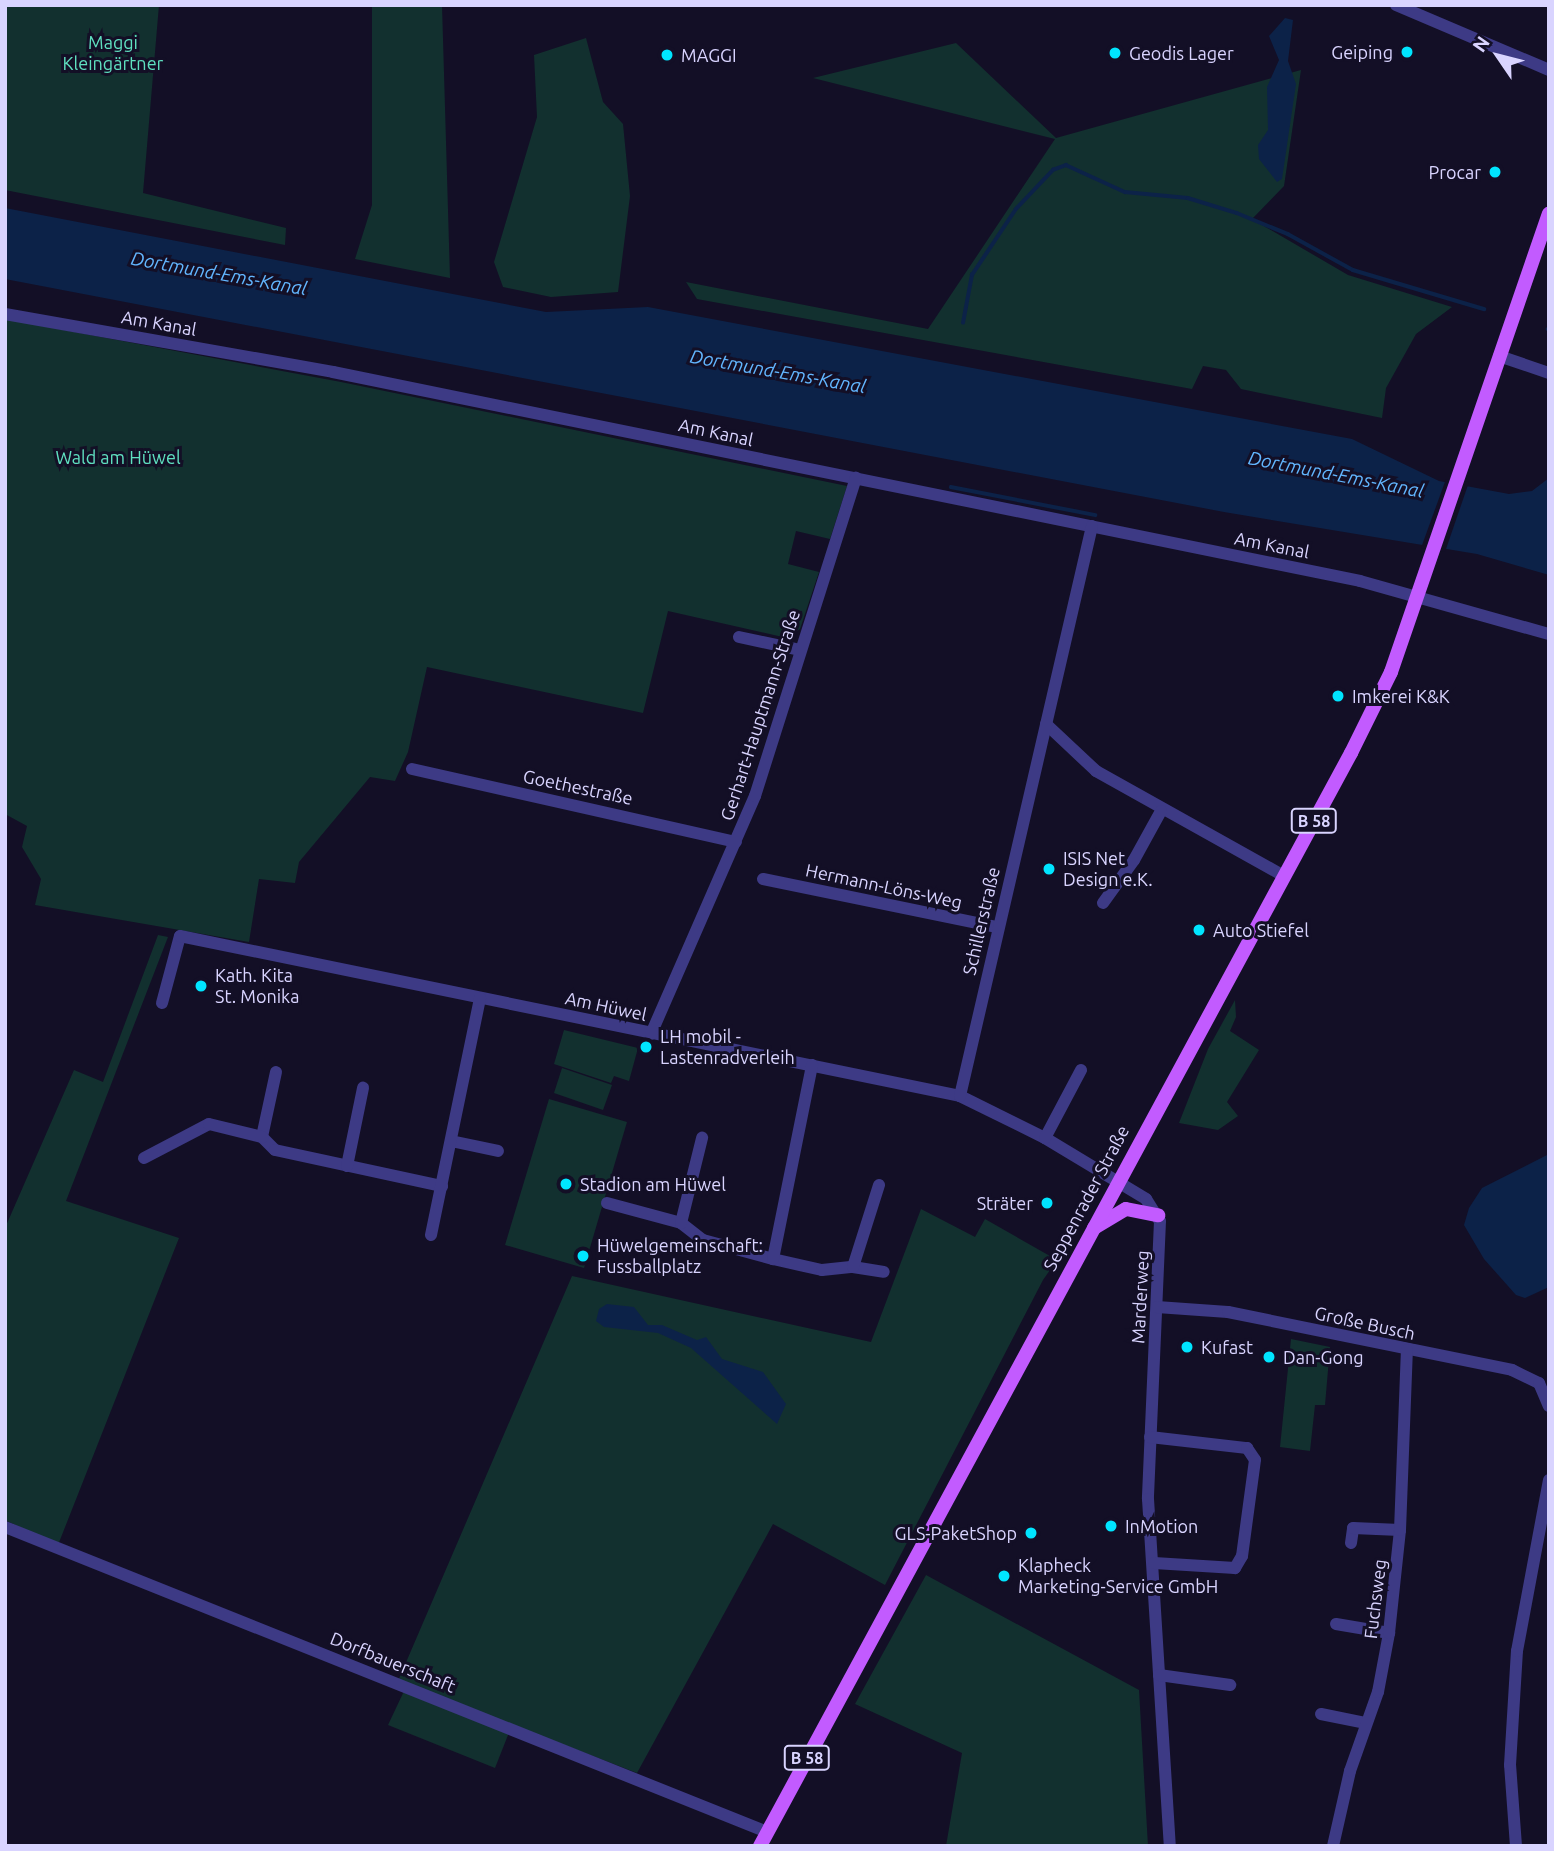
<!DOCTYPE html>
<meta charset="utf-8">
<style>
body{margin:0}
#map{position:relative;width:1554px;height:1851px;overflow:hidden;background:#130f26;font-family:Ubuntu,sans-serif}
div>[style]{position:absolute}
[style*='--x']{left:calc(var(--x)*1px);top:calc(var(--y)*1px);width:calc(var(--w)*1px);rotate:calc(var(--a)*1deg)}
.green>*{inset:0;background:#12302f}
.water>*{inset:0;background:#0c2248}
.pier>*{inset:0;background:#130f26}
.stream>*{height:3.5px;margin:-1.75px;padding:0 1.75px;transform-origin:1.75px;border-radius:1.75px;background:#0c2248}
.minor>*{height:12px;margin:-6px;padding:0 6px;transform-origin:6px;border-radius:6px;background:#3d3a85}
.major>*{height:14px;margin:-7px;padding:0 7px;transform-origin:7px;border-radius:7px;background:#c25bff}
.dots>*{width:19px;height:19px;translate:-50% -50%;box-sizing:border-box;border:4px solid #130f26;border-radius:50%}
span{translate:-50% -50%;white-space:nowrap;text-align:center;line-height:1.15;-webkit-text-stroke:6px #130f26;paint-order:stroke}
.shield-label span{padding:2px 5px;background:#130f26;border:2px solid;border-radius:5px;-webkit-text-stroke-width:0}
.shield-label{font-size:16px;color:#d9d4ff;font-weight:700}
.park-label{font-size:18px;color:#5fe0c0}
.poi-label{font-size:18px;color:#d9d4ff}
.right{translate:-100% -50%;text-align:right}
.left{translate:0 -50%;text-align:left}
.street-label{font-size:18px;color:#d9d4ff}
.water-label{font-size:19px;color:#62b6ff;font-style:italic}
.frame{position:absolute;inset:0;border:7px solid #d9d4ff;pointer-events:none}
.north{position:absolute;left:1463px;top:21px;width:70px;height:70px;-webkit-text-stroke:5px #130f26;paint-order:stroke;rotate:305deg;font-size:19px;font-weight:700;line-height:28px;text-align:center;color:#d9d4ff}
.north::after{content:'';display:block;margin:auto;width:24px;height:32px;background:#d9d4ff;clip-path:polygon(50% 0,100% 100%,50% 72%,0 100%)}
</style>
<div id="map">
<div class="green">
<div style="clip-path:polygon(5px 5px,159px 5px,143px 193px,286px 228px,285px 245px,5px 190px)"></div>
<div style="clip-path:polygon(372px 5px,442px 5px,450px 278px,355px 259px,372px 205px)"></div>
<div style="clip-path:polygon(586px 38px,603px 102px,623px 124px,630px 196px,618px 292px,551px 297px,503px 287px,494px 262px,537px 117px,534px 55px)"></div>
<div style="clip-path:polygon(956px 43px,1056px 138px,1301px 70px,1284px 186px,1252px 219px,1348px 275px,1452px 307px,1416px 334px,1386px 388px,1382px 418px,1241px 389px,1226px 370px,1203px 366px,1192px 389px,697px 299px,686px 282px,928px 329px,1055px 139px,813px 78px)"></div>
<div style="clip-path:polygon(5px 319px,341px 382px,847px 486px,830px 539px,796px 531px,788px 564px,819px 572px,800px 629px,787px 638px,668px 611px,643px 713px,427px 667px,408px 752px,395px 781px,370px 777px,299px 862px,295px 883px,259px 879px,249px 942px,35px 905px,41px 879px,22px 847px,27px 826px,5px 814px)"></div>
<div style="clip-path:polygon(158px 935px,168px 937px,66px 1201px,179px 1238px,58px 1545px,5px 1520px,5px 1228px,74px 1070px,103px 1082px)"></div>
<div style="clip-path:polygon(1235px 1000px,1236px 1017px,1230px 1031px,1259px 1050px,1227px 1102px,1238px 1116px,1218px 1130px,1179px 1123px,1208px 1049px)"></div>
<div style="clip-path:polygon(564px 1030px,638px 1048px,629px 1081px,614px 1076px,611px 1083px,554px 1064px)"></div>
<div style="clip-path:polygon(562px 1068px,612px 1085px,603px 1110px,554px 1093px)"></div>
<div style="clip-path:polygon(549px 1099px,627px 1122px,584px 1268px,505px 1245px)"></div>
<div style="clip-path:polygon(921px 1209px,975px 1237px,985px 1219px,1057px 1260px,1043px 1280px,885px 1585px,773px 1524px,637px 1773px,398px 1681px,572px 1276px,871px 1342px)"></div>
<div style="clip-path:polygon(1291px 1339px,1330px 1347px,1325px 1405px,1315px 1405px,1310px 1451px,1280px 1447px)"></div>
<div style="clip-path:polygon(926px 1575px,1139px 1690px,1148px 1846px,946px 1846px,962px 1753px,855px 1704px)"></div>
<div style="clip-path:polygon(405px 1689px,510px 1730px,495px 1768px,388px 1725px)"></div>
</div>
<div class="water">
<div style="clip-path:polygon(1285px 18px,1293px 20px,1288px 61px,1296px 84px,1282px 179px,1277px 182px,1259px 159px,1258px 145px,1268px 130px,1267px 87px,1279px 60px,1269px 36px)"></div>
<div style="clip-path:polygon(5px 208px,546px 312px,648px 307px,1352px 439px,1439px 481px,1509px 494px,1532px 491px,1549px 478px,1549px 575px,1477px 554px,1224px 512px,5px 279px)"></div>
<div style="clip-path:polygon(1549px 1154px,1549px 1287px,1525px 1298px,1516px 1295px,1484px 1259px,1464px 1225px,1469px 1208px,1482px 1188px)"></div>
<div style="clip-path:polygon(607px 1304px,634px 1307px,648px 1325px,662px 1325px,697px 1340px,706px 1337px,722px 1359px,763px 1372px,786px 1404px,777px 1424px,691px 1348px,658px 1333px,604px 1327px,596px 1321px,599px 1309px)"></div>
</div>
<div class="pier">
<div style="clip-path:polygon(1446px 479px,1469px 482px,1445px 552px,1421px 548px)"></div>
</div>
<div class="stream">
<div style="--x:963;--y:323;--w:49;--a:-79.4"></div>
<div style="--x:972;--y:275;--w:79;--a:-56.3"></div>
<div style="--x:1016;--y:209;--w:54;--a:-46.5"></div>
<div style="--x:1053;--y:170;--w:14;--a:-21"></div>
<div style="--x:1066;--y:165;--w:65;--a:24.6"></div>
<div style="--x:1125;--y:192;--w:63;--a:5.4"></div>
<div style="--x:1188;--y:198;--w:51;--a:17"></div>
<div style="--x:1237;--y:213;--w:55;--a:22.4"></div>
<div style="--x:1288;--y:234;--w:74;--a:29"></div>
<div style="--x:1353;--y:270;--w:137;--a:16.6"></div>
<div style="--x:1548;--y:329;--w:1;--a:45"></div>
<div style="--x:951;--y:487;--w:147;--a:11"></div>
</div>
<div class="minor">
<div style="--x:1396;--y:5;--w:166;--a:23"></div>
<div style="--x:5;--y:314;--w:333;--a:10"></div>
<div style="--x:333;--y:372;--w:1048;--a:11.5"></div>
<div style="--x:1360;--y:581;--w:196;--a:15.7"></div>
<div style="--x:1499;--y:356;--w:53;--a:18.8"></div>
<div style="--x:739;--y:637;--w:62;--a:12"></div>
<div style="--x:1046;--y:724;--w:69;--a:43.2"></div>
<div style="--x:1096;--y:771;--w:215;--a:29.2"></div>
<div style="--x:412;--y:769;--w:332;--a:12.7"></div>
<div style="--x:763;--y:879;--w:239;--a:11.6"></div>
<div style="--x:1103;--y:903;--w:53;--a:-54.2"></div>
<div style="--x:1134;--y:860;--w:56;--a:-61.1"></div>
<div style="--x:162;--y:1003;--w:69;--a:-75"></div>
<div style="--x:180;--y:936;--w:796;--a:11.59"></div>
<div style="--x:960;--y:1096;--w:95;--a:26.3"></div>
<div style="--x:1045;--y:1138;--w:118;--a:31.1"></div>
<div style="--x:1146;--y:1199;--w:26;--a:58"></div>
<div style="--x:1160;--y:1221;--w:278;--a:92.5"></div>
<div style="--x:1148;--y:1499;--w:348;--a:86.4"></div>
<div style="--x:651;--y:1034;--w:260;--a:-66.4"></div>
<div style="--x:755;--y:796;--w:334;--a:-72.4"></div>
<div style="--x:276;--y:1072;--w:66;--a:102.2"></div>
<div style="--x:262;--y:1137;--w:18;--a:45"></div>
<div style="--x:275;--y:1150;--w:171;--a:12.2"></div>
<div style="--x:960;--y:1096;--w:585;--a:-76.96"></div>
<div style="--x:1045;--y:1138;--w:77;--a:-62.1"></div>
<div style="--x:451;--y:1141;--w:48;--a:12"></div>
<div style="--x:144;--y:1158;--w:73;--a:-27.6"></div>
<div style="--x:209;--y:1124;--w:55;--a:13.8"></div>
<div style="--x:347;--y:1166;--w:80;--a:-78.4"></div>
<div style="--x:607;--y:1203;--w:77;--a:15.1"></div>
<div style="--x:681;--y:1223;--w:28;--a:38"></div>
<div style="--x:703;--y:1240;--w:73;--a:15.2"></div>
<div style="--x:773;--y:1259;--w:50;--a:12.7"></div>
<div style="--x:822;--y:1270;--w:31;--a:-6"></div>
<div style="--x:853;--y:1267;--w:31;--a:9"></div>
<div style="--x:681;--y:1223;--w:88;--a:-76.1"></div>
<div style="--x:431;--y:1235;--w:242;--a:-78.3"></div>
<div style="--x:773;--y:1259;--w:198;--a:-78.6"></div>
<div style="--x:853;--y:1267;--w:86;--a:-72.4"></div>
<div style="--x:1157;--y:1307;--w:71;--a:4"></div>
<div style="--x:1228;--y:1312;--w:290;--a:11.5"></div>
<div style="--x:1512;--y:1370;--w:30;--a:26"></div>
<div style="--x:1539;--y:1383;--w:25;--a:67"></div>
<div style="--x:1150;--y:1437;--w:98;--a:6.5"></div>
<div style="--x:1247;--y:1448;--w:14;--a:56"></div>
<div style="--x:1255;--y:1460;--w:97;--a:97.7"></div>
<div style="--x:1242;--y:1556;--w:14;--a:120"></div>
<div style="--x:1235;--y:1568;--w:81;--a:-176.5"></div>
<div style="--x:5;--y:1527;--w:821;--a:21.81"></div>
<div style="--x:1351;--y:1543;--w:15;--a:-82"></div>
<div style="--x:1353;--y:1528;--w:47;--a:2.4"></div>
<div style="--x:1336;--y:1624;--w:54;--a:9.6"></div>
<div style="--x:1159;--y:1675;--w:72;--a:8"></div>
<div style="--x:1321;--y:1714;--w:46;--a:11.3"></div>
<div style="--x:1333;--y:1846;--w:77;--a:-77.2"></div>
<div style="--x:1350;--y:1771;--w:84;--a:-70.5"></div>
<div style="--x:1378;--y:1692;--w:60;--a:-79.4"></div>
<div style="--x:1389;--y:1633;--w:104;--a:-83.9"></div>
<div style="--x:1400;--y:1530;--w:180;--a:-87.8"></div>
<div style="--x:1516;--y:1846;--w:81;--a:-94.2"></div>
<div style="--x:1510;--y:1765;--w:114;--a:-86.5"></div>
<div style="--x:1517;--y:1651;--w:174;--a:-79.4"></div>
</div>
<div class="major">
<div style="--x:1094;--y:1228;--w:37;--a:-31"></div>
<div style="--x:1126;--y:1209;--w:33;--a:11"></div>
<div style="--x:760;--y:1846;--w:1243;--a:-61.6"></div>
<div style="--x:1351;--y:753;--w:90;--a:-63.7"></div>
<div style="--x:1391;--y:672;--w:485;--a:-71"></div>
</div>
<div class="dots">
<div style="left:1407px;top:52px;background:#00e5ff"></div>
<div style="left:1115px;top:53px;background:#00e5ff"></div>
<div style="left:667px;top:55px;background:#00e5ff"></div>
<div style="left:1495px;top:172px;background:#00e5ff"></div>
<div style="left:1338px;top:696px;background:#00e5ff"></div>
<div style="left:1049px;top:869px;background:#00e5ff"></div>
<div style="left:1199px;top:930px;background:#00e5ff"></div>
<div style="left:201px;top:986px;background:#00e5ff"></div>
<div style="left:646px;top:1047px;background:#00e5ff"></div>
<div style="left:566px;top:1184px;background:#00e5ff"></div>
<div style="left:1047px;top:1203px;background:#00e5ff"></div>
<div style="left:583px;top:1256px;background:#00e5ff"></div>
<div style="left:1187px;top:1347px;background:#00e5ff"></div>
<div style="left:1269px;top:1357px;background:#00e5ff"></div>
<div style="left:1111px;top:1526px;background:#00e5ff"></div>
<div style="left:1031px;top:1533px;background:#00e5ff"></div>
<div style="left:1004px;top:1576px;background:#00e5ff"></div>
</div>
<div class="shield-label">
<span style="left:1314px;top:821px">B 58</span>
<span style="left:807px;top:1758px">B 58</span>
</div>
<div class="park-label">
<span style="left:113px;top:53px">Maggi<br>Kleingärtner</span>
<span style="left:118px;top:457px">Wald am Hüwel</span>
</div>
<div class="poi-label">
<span class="right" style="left:1393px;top:52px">Geiping</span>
<span class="left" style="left:1129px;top:53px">Geodis Lager</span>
<span class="left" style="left:681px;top:55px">MAGGI</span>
<span class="right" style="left:1481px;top:172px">Procar</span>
<span class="left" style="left:1352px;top:696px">Imkerei K&amp;K</span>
<span class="left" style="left:1063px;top:869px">ISIS Net<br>Design e.K.</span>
<span class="left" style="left:1213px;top:930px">Auto Stiefel</span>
<span class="left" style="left:215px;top:986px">Kath. Kita<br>St. Monika</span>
<span class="left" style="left:660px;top:1047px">LH mobil -<br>Lastenradverleih</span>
<span class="left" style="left:580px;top:1184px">Stadion am Hüwel</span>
<span class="right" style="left:1033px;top:1203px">Sträter</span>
<span class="left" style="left:597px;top:1256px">Hüwelgemeinschaft:<br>Fussballplatz</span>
<span class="left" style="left:1201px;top:1347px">Kufast</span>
<span class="left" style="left:1283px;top:1357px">Dan-Gong</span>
<span class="left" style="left:1125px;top:1526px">InMotion</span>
<span class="right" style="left:1017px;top:1533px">GLS-PaketShop</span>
<span class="left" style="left:1018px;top:1576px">Klapheck<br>Marketing-Service GmbH</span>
</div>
<div class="street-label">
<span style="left:159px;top:323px;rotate:10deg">Am Kanal</span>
<span style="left:716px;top:432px;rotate:12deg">Am Kanal</span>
<span style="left:1272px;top:545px;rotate:11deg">Am Kanal</span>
<span style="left:760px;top:715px;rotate:-72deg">Gerhart-Hauptmann-Straße</span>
<span style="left:578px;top:787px;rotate:12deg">Goethestraße</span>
<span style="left:884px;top:886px;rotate:12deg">Hermann-Löns-Weg</span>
<span style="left:981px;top:921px;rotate:-77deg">Schillerstraße</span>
<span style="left:606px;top:1006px;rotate:12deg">Am Hüwel</span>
<span style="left:1086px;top:1198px;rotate:-62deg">Seppenrader Straße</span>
<span style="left:1140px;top:1297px;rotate:-87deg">Marderweg</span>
<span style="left:1365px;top:1323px;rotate:12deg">Große Busch</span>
<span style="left:1375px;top:1599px;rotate:-83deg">Fuchsweg</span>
<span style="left:393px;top:1662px;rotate:22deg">Dorfbauerschaft</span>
</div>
<div class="water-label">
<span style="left:219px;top:274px;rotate:10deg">Dortmund-Ems-Kanal</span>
<span style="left:778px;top:372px;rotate:10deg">Dortmund-Ems-Kanal</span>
<span style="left:1336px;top:475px;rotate:11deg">Dortmund-Ems-Kanal</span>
</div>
<div class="frame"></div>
<div class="north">N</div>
</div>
